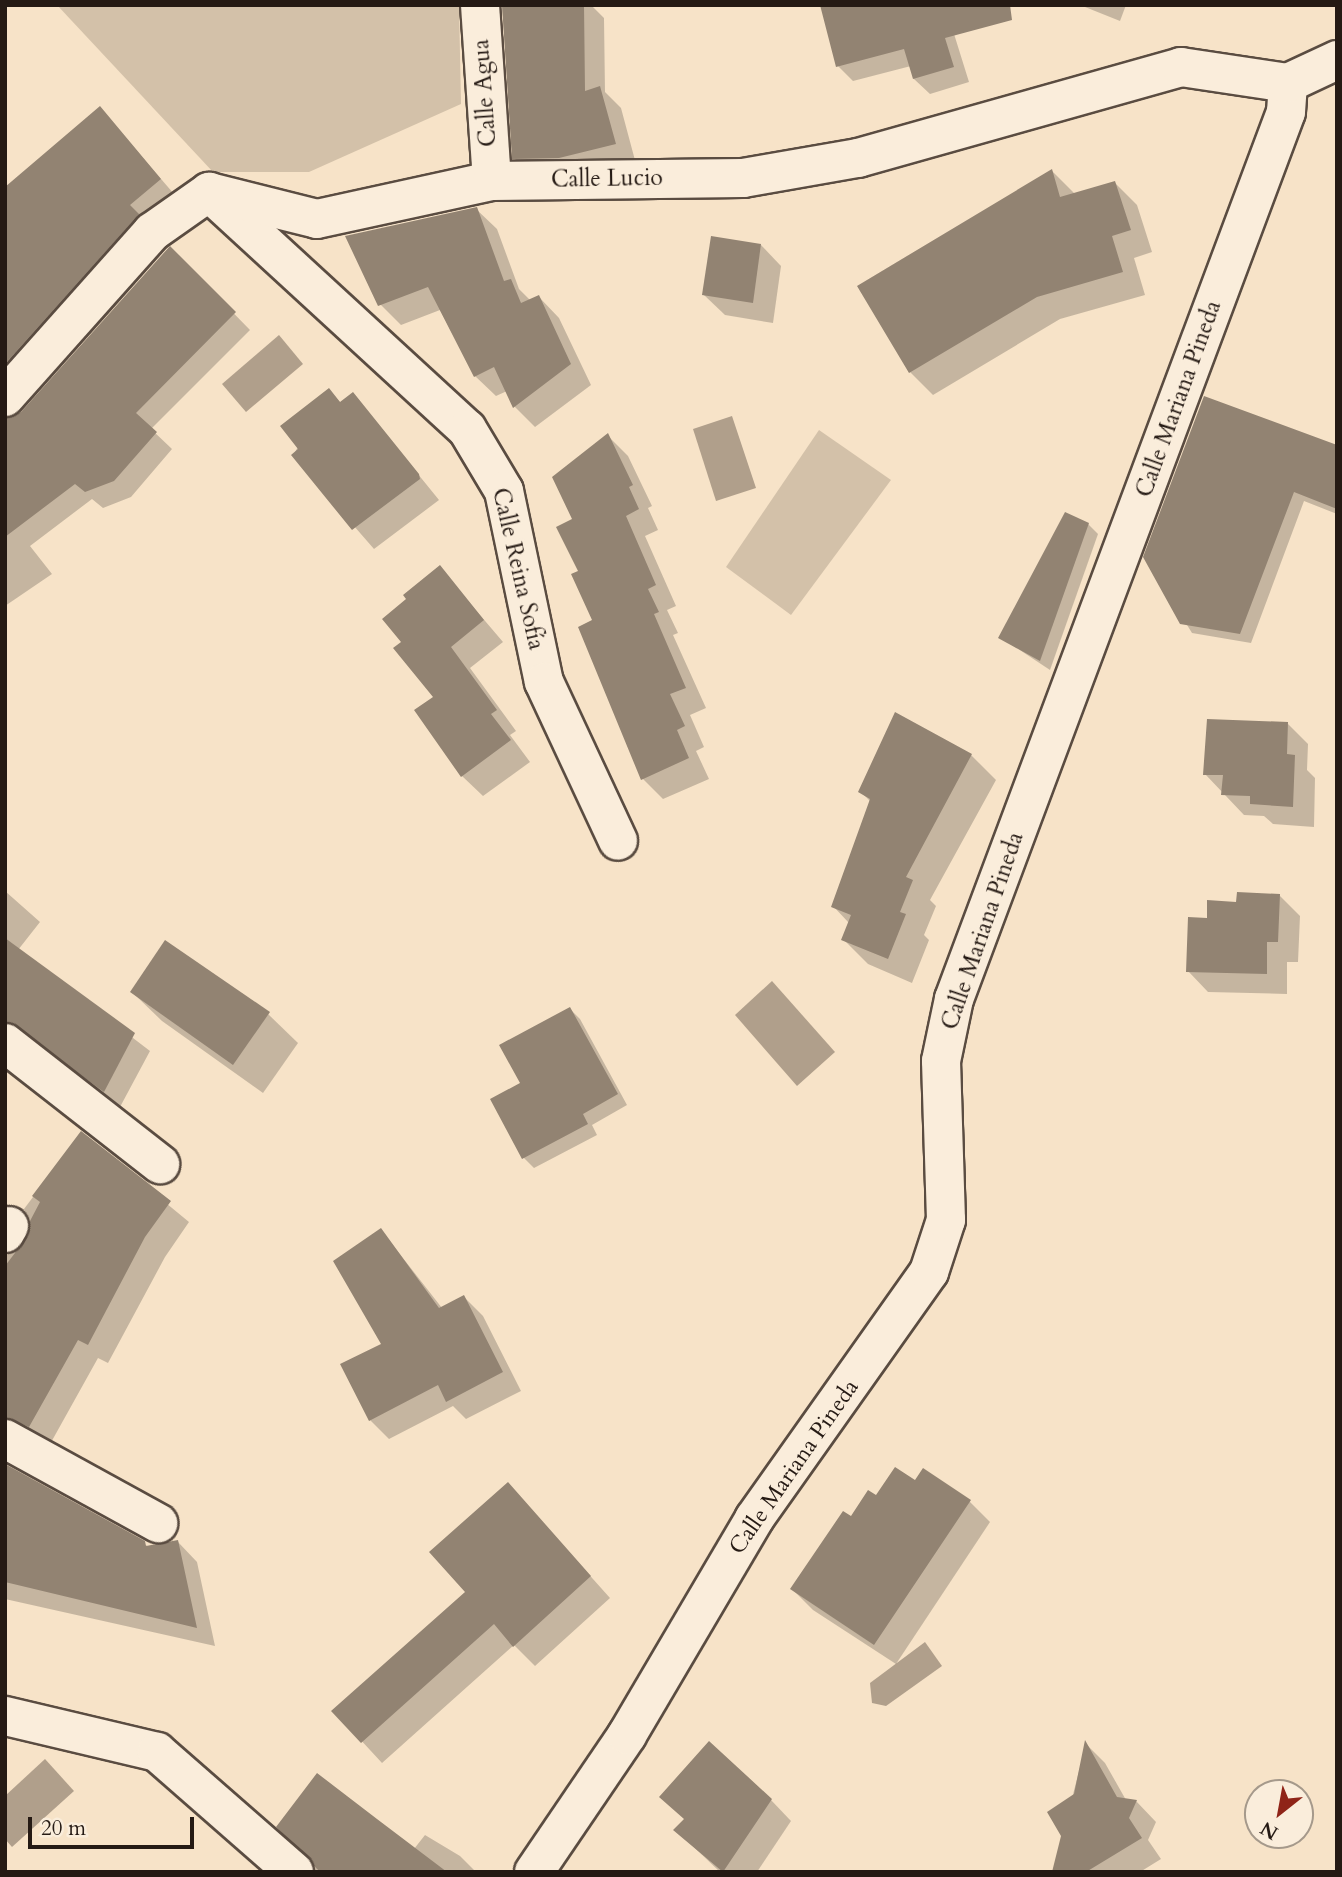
<!DOCTYPE html>
<meta charset="utf-8">
<style>
body{margin:0}
#map{position:relative;width:1342px;height:1877px;overflow:hidden;background:#f7e3c8;font-family:Cardo,serif}
div>[style]{position:absolute}
[style*='--x']{left:calc(var(--x)*1px);top:calc(var(--y)*1px);width:calc(var(--w)*1px);rotate:calc(var(--a)*1deg)}
.green>*{inset:0;background:#d3c1a9}
.water>*{inset:0;background:#b09f8b}
.shadow>*{inset:0;background:#0003}
.building>*{inset:0;background:#928372}
.roads{filter:drop-shadow(2px 0 #5a4c41) drop-shadow(-2px 0 #5a4c41) drop-shadow(0 2px #5a4c41) drop-shadow(0 -2px #5a4c41)}
.street>*{height:38px;margin:-19px;padding:0 19px;transform-origin:19px;border-radius:19px;background:#faeddb}
.secondary>*{height:38px;margin:-19px;padding:0 19px;transform-origin:19px;border-radius:19px;background:#faeddb}
span{translate:-50% -50%;white-space:nowrap;text-align:center;line-height:1.15;-webkit-text-stroke:5px #faeddb;paint-order:stroke}
.street-label{font-size:23px;color:#251a14}
.frame{position:absolute;inset:0;border:7px solid #251a14;pointer-events:none}
.north{position:absolute;left:1244px;top:1779px;width:70px;height:70px;box-sizing:border-box;background:#faeddb;border:2px solid #a5998b;border-radius:50%;rotate:211deg;font-size:19px;font-weight:700;line-height:28px;text-align:center;color:#251a14}
.north::after{content:'';display:block;margin:auto;width:24px;height:32px;background:#8f2418;clip-path:polygon(50% 0,100% 100%,50% 72%,0 100%)}
.scale{position:absolute;left:28px;top:1817px;width:166px;height:32px;box-sizing:border-box;border:4px solid #251a14;border-top:0;padding-left:9px;font-size:21px;line-height:24px;white-space:nowrap;color:#251a14;-webkit-text-stroke:5px #faeddb;paint-order:stroke}
</style>
<div id="map">
<div class="green">
<div style="clip-path:polygon(57px 5px,459px 5px,461px 104px,309px 172px,213px 172px)"></div>
<div style="clip-path:polygon(819px 430px,891px 480px,791px 615px,726px 567px)"></div>
</div>
<div class="water">
<div style="clip-path:polygon(279px 335px,303px 364px,246px 412px,222px 384px)"></div>
<div style="clip-path:polygon(732px 416px,756px 488px,716px 501px,693px 429px)"></div>
<div style="clip-path:polygon(772px 981px,835px 1052px,797px 1086px,735px 1015px)"></div>
<div style="clip-path:polygon(925px 1642px,942px 1666px,886px 1706px,872px 1703px,870px 1683px)"></div>
<div style="clip-path:polygon(45px 1759px,74px 1791px,12px 1847px,5px 1839px,5px 1796px)"></div>
</div>
<div class="shadow">
<div style="clip-path:polygon(502px 5px,591px 5px,604px 18px,605px 92px,621px 108px,636px 164px,535px 179px,514px 158px)"></div>
<div style="clip-path:polygon(945px 5px,969px 82px,930px 94px,914px 79px,911px 66px,853px 81px,838px 66px)"></div>
<div style="clip-path:polygon(1080px 5px,1126px 5px,1120px 21px)"></div>
<div style="clip-path:polygon(100px 108px,180px 201px,30px 379px,5px 354px)"></div>
<div style="clip-path:polygon(1052px 171px,1075px 194px,1115px 183px,1137px 205px,1152px 252px,1134px 258px,1145px 295px,1060px 319px,933px 395px,910px 372px)"></div>
<div style="clip-path:polygon(476px 209px,497px 229px,519px 289px,531px 301px,539px 297px,559px 318px,591px 385px,535px 427px,515px 407px,507px 391px,496px 396px,475px 376px,440px 310px,401px 325px,380px 304px)"></div>
<div style="clip-path:polygon(761px 245px,781px 266px,773px 323px,725px 315px,704px 295px)"></div>
<div style="clip-path:polygon(170px 248px,250px 330px,151px 429px,172px 449px,131px 497px,103px 508px,92px 499px,30px 546px,52px 574px,5px 606px,5px 443px)"></div>
<div style="clip-path:polygon(328px 390px,341px 403px,353px 394px,439px 500px,374px 549px,293px 456px)"></div>
<div style="clip-path:polygon(607px 435px,628px 456px,652px 506px,648px 508px,658px 530px,645px 536px,676px 606px,667px 610px,678px 633px,673px 635px,706px 708px,690px 715px,704px 747px,696px 751px,709px 779px,663px 799px,643px 779px,580px 571px,574px 520px)"></div>
<div style="clip-path:polygon(1337px 447px,1337px 514px,1304px 501px,1251px 643px,1192px 633px,1145px 557px)"></div>
<div style="clip-path:polygon(1088px 524px,1098px 534px,1050px 670px,1000px 637px)"></div>
<div style="clip-path:polygon(440px 568px,503px 642px,470px 668px,516px 731px,510px 735px,530px 762px,483px 796px,462px 776px,436px 698px,403px 642px)"></div>
<div style="clip-path:polygon(896px 714px,971px 755px,996px 780px,930px 900px,936px 906px,924px 935px,929px 940px,912px 983px,868px 964px,843px 939px,849px 923px,833px 906px,871px 802px,860px 791px)"></div>
<div style="clip-path:polygon(1288px 724px,1308px 744px,1307px 770px,1315px 778px,1314px 827px,1273px 824px,1264px 816px,1244px 815px,1205px 774px)"></div>
<div style="clip-path:polygon(5px 891px,40px 922px,18px 950px,150px 1051px,120px 1107px,20px 1034px,5px 1045px)"></div>
<div style="clip-path:polygon(1279px 895px,1300px 916px,1298px 962px,1287px 962px,1287px 994px,1208px 992px,1188px 971px,1209px 919px,1238px 904px)"></div>
<div style="clip-path:polygon(132px 992px,268px 1014px,298px 1043px,263px 1093px,162px 1021px)"></div>
<div style="clip-path:polygon(570px 1009px,580px 1019px,627px 1105px,592px 1125px,597px 1135px,534px 1168px,524px 1158px,523px 1084px)"></div>
<div style="clip-path:polygon(81px 1133px,189px 1222px,165px 1257px,108px 1363px,98px 1358px,49px 1446px,5px 1447px,5px 1256px,25px 1245px,33px 1225px,24px 1209px)"></div>
<div style="clip-path:polygon(381px 1230px,442px 1308px,464px 1297px,483px 1316px,521px 1391px,466px 1419px,453px 1406px,389px 1439px,370px 1420px,384px 1344px)"></div>
<div style="clip-path:polygon(5px 1465px,149px 1547px,178px 1542px,197px 1562px,215px 1646px,5px 1599px)"></div>
<div style="clip-path:polygon(915px 1482px,970px 1502px,990px 1522px,896px 1664px,813px 1610px,792px 1589px,877px 1498px)"></div>
<div style="clip-path:polygon(508px 1484px,610px 1598px,535px 1666px,514px 1645px,382px 1763px,334px 1711px,468px 1592px)"></div>
<div style="clip-path:polygon(1086px 1744px,1105px 1763px,1126px 1800px,1136px 1801px,1156px 1822px,1148px 1840px,1161px 1859px,1140px 1872px,1053px 1872px)"></div>
<div style="clip-path:polygon(771px 1800px,791px 1821px,757px 1872px,720px 1872px,676px 1830px)"></div>
<div style="clip-path:polygon(425px 1835px,460px 1856px,476px 1872px,315px 1872px,316px 1864px,414px 1849px)"></div>
</div>
<div class="building">
<div style="clip-path:polygon(502px 5px,584px 5px,585px 91px,600px 86px,616px 144px,559px 158px,512px 159px)"></div>
<div style="clip-path:polygon(820px 5px,1010px 5px,1012px 20px,945px 38px,954px 67px,913px 79px,904px 49px,836px 67px)"></div>
<div style="clip-path:polygon(100px 106px,161px 179px,130px 205px,139px 214px,5px 364px,5px 187px)"></div>
<div style="clip-path:polygon(1052px 169px,1060px 197px,1115px 181px,1131px 230px,1112px 236px,1123px 272px,1037px 297px,909px 373px,857px 286px)"></div>
<div style="clip-path:polygon(477px 207px,504px 281px,511px 279px,521px 303px,539px 295px,571px 364px,513px 408px,494px 367px,474px 377px,428px 287px,378px 306px,345px 236px)"></div>
<div style="clip-path:polygon(711px 236px,761px 244px,753px 303px,702px 295px)"></div>
<div style="clip-path:polygon(170px 246px,236px 312px,136px 413px,157px 432px,114px 481px,85px 492px,75px 484px,5px 537px,5px 418px,21px 412px)"></div>
<div style="clip-path:polygon(329px 388px,340px 402px,353px 392px,419px 474px,420px 479px,352px 530px,291px 455px,298px 449px,280px 426px)"></div>
<div style="clip-path:polygon(1204px 396px,1337px 445px,1337px 509px,1294px 492px,1240px 634px,1180px 624px,1143px 557px)"></div>
<div style="clip-path:polygon(608px 433px,633px 485px,629px 487px,639px 509px,626px 516px,656px 585px,648px 589px,659px 612px,654px 614px,686px 688px,670px 694px,685px 726px,677px 730px,689px 758px,641px 780px,578px 627px,592px 620px,571px 574px,578px 571px,556px 527px,572px 519px,552px 477px)"></div>
<div style="clip-path:polygon(1065px 512px,1089px 523px,1040px 661px,998px 638px)"></div>
<div style="clip-path:polygon(440px 565px,484px 620px,451px 647px,497px 710px,491px 714px,511px 740px,461px 777px,414px 710px,433px 697px,393px 648px,401px 642px,382px 619px,406px 599px,403px 595px)"></div>
<div style="clip-path:polygon(895px 712px,972px 754px,906px 877px,913px 880px,900px 912px,906px 914px,888px 959px,841px 940px,851px 915px,831px 907px,870px 799px,858px 792px)"></div>
<div style="clip-path:polygon(1207px 719px,1288px 722px,1287px 754px,1295px 755px,1293px 807px,1250px 804px,1250px 796px,1221px 795px,1223px 775px,1203px 775px)"></div>
<div style="clip-path:polygon(1237px 892px,1280px 894px,1278px 942px,1267px 942px,1267px 974px,1186px 972px,1188px 917px,1207px 918px,1207px 900px,1236px 902px)"></div>
<div style="clip-path:polygon(5px 938px,135px 1033px,104px 1092px,5px 1020px)"></div>
<div style="clip-path:polygon(165px 940px,270px 1012px,233px 1065px,130px 992px)"></div>
<div style="clip-path:polygon(570px 1007px,618px 1094px,583px 1114px,588px 1124px,522px 1159px,490px 1099px,520px 1083px,499px 1045px)"></div>
<div style="clip-path:polygon(81px 1131px,171px 1201px,145px 1237px,88px 1345px,78px 1340px,29px 1427px,5px 1417px,5px 1266px,28px 1236px,30px 1221px,40px 1202px,32px 1196px)"></div>
<div style="clip-path:polygon(381px 1228px,439px 1308px,464px 1295px,503px 1372px,446px 1402px,438px 1385px,369px 1421px,340px 1364px,381px 1344px,333px 1261px)"></div>
<div style="clip-path:polygon(5px 1464px,145px 1541px,146px 1546px,178px 1540px,197px 1628px,5px 1582px)"></div>
<div style="clip-path:polygon(895px 1467px,915px 1480px,923px 1468px,971px 1500px,874px 1645px,790px 1589px,843px 1511px,851px 1516px,868px 1490px,876px 1495px)"></div>
<div style="clip-path:polygon(508px 1482px,591px 1576px,513px 1647px,494px 1624px,361px 1743px,331px 1711px,465px 1592px,429px 1552px)"></div>
<div style="clip-path:polygon(1085px 1740px,1117px 1797px,1137px 1800px,1129px 1818px,1142px 1838px,1086px 1872px,1052px 1872px,1061px 1836px,1047px 1812px,1074px 1794px)"></div>
<div style="clip-path:polygon(709px 1741px,772px 1799px,723px 1872px,673px 1830px,684px 1819px,659px 1797px)"></div>
<div style="clip-path:polygon(317px 1773px,377px 1819px,447px 1872px,320px 1872px,276px 1827px)"></div>
</div>
<div class="roads">
<div class="street">
<div style="--x:480;--y:5;--w:176;--a:86.1"></div>
<div style="--x:209;--y:192;--w:350;--a:42.6"></div>
<div style="--x:467;--y:429;--w:72;--a:59.2"></div>
<div style="--x:504;--y:491;--w:195;--a:78.2"></div>
<div style="--x:544;--y:682;--w:175;--a:65"></div>
<div style="--x:5;--y:1043;--w:197;--a:38"></div>
<div style="--x:5;--y:1233;--w:8;--a:-60"></div>
<div style="--x:5;--y:1439;--w:175;--a:28.8"></div>
<div style="--x:5;--y:1716;--w:156;--a:13.3"></div>
<div style="--x:157;--y:1752;--w:182;--a:41.2"></div>
<div style="--x:534;--y:1872;--w:166;--a:-55.8"></div>
<div style="--x:627;--y:1735;--w:251;--a:-59.5"></div>
<div style="--x:754;--y:1519;--w:303;--a:-54.7"></div>
<div style="--x:929;--y:1272;--w:55;--a:-71.9"></div>
<div style="--x:946;--y:1220;--w:159;--a:-91.8"></div>
<div style="--x:941;--y:1061;--w:63;--a:-78.2"></div>
<div style="--x:954;--y:999;--w:947;--a:-69.48"></div>
<div style="--x:1286;--y:112;--w:29;--a:-86"></div>
</div>
<div class="secondary">
<div style="--x:5;--y:397;--w:221;--a:-48.3"></div>
<div style="--x:152;--y:232;--w:70;--a:-35.1"></div>
<div style="--x:209;--y:192;--w:111;--a:14"></div>
<div style="--x:317;--y:219;--w:179;--a:-12.3"></div>
<div style="--x:492;--y:181;--w:251;--a:-0.7"></div>
<div style="--x:743;--y:178;--w:117;--a:-9.9"></div>
<div style="--x:858;--y:158;--w:336;--a:-15.7"></div>
<div style="--x:1181;--y:67;--w:108;--a:8.5"></div>
<div style="--x:1288;--y:83;--w:54;--a:-25.1"></div>
</div>
</div>
<div class="street-label">
<span style="left:485px;top:93px;rotate:-94deg">Calle Agua</span>
<span style="left:607px;top:179px;rotate:-1deg">Calle Lucio</span>
<span style="left:1179px;top:399px;rotate:-70deg">Calle Mariana Pineda</span>
<span style="left:518px;top:569px;rotate:77deg">Calle Reina Sofía</span>
<span style="left:983px;top:931px;rotate:-71deg">Calle Mariana Pineda</span>
<span style="left:794px;top:1467px;rotate:-55deg">Calle Mariana Pineda</span>
</div>
<div class="frame"></div>
<div class="north">N</div>
<div class="scale">20 m</div>
</div>
